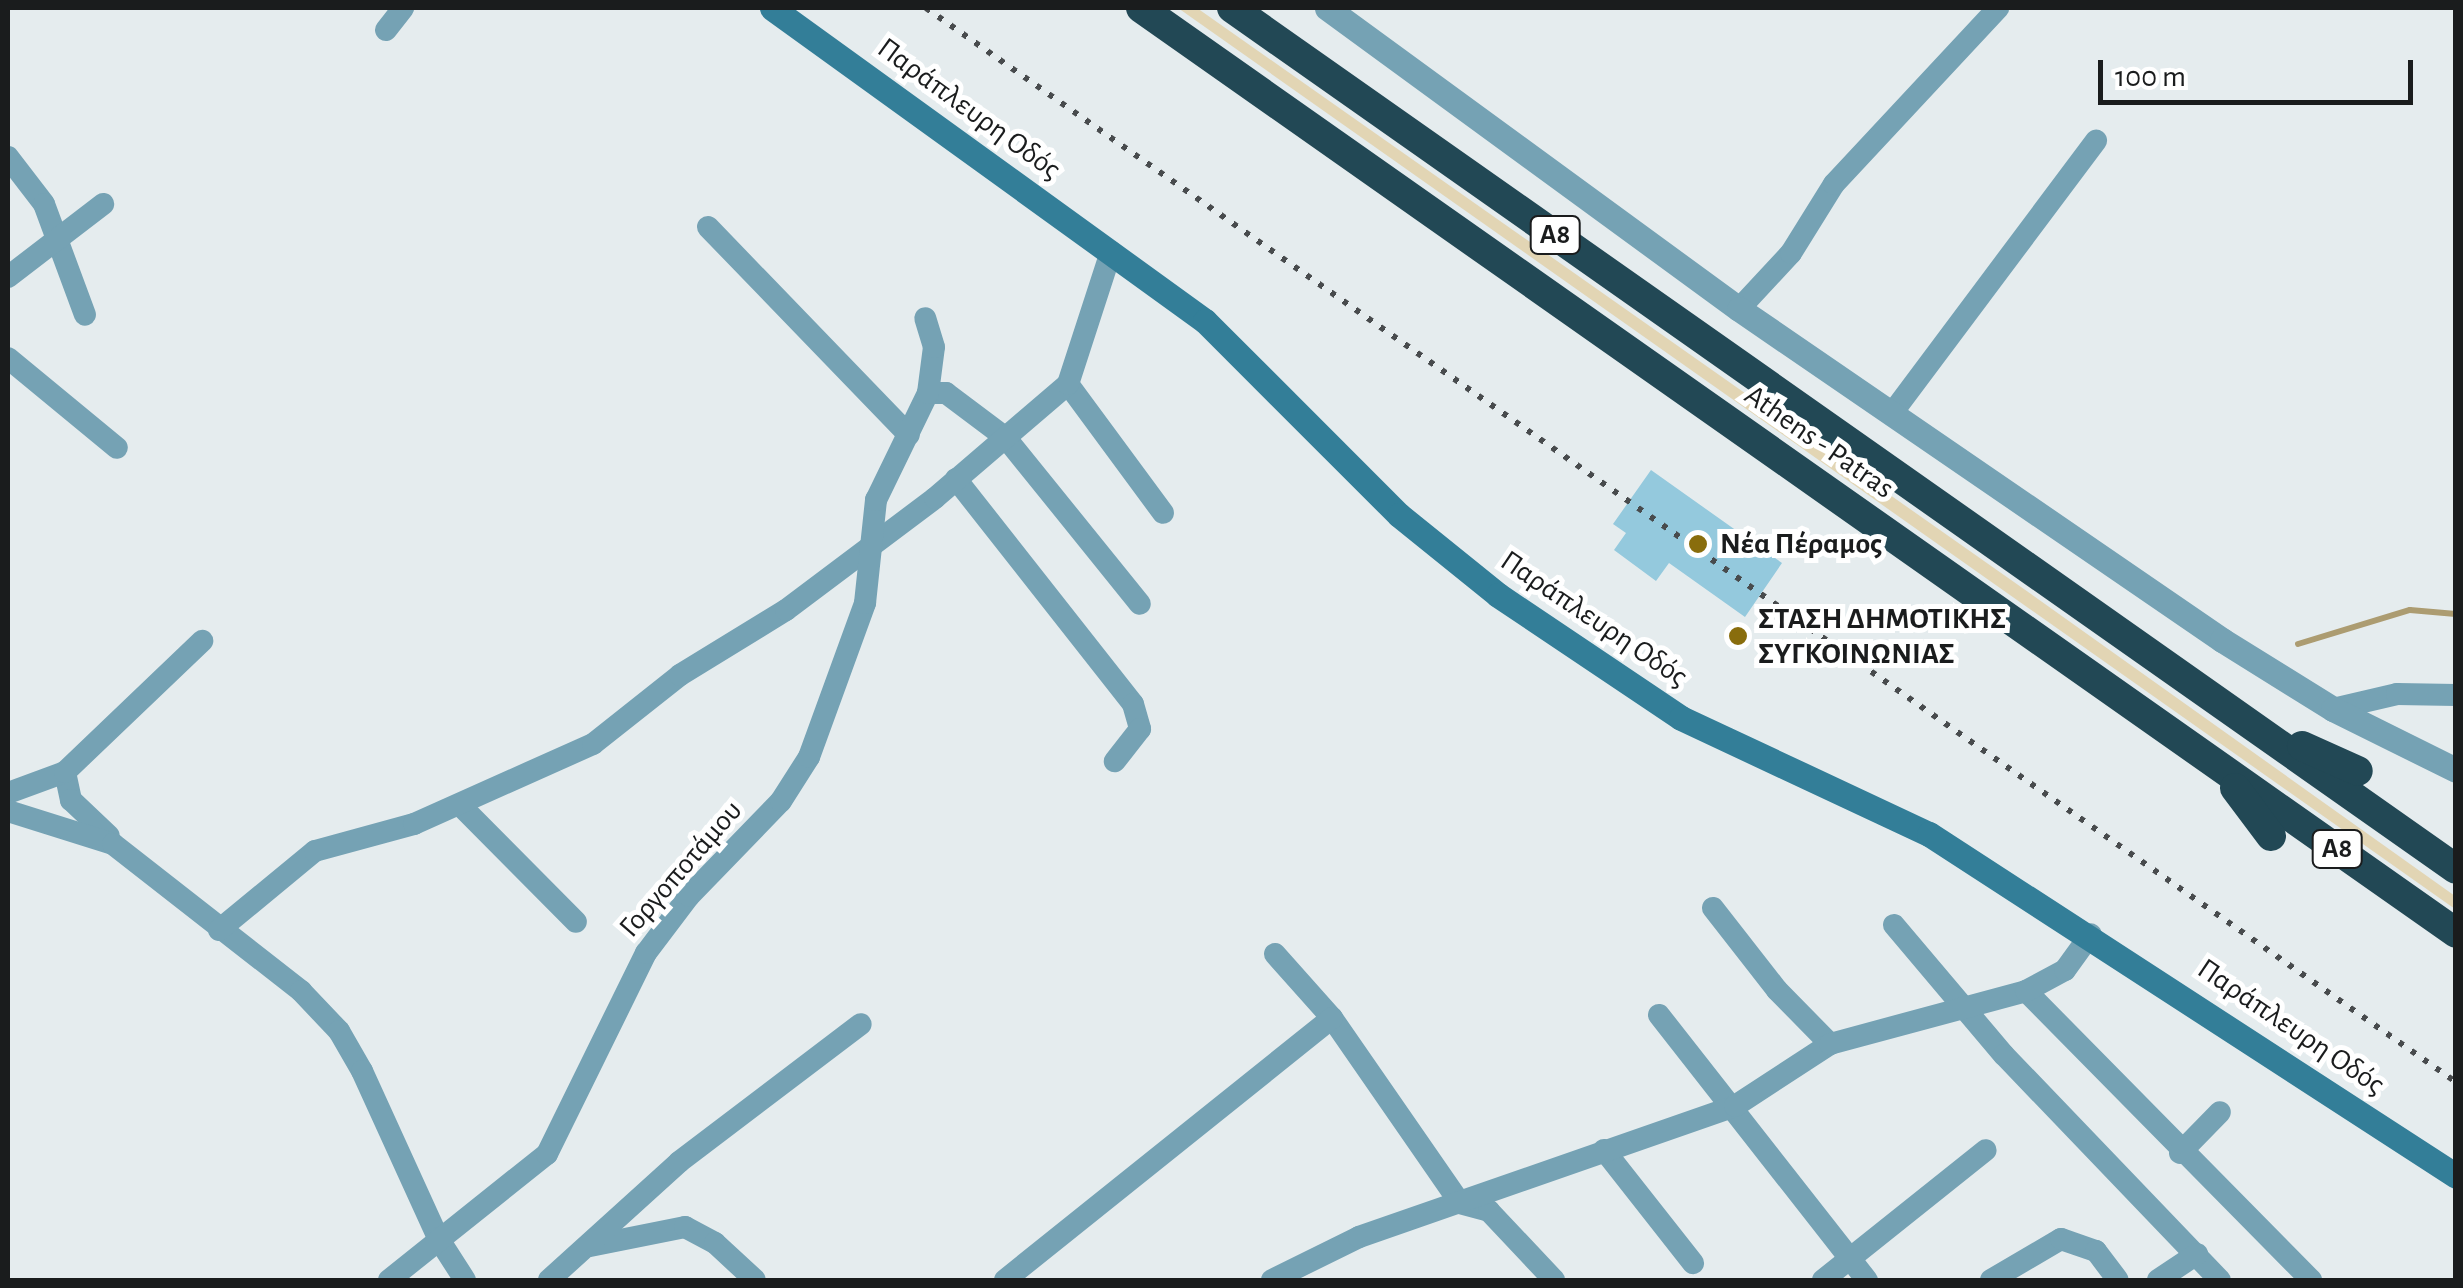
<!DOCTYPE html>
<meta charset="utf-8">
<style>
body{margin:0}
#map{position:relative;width:2463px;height:1288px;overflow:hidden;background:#e5ecee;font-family:"Alegreya Sans",sans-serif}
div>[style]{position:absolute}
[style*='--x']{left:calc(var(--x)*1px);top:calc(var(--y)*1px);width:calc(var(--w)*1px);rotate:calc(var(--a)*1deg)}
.green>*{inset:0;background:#e2d5b4}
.stream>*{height:6px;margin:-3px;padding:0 3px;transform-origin:3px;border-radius:3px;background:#ac9c71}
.building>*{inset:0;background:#94c9dd}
.minor>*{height:22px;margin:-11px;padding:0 11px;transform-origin:11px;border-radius:11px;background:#75a2b4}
.tertiary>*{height:25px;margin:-12.5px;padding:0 12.5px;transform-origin:12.5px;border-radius:12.5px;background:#75a2b4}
.secondary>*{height:25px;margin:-12.5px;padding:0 12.5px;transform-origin:12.5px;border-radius:12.5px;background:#337e98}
.motorway>*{height:30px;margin:-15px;padding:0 15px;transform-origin:15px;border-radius:15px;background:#224855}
.rail>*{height:6px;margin-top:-3px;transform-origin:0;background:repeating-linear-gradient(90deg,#484b4d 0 5px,transparent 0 15px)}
.dots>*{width:28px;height:28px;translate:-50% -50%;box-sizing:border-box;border:5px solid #fff;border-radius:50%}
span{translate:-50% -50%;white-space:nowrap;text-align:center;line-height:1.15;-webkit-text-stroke:10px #fff;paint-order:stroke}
.shield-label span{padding:2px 8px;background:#fff;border:2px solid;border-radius:8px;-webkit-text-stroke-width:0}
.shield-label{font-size:28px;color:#1a1c1d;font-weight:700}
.street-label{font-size:30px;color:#1a1c1d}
.poi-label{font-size:30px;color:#1a1c1d;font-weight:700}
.left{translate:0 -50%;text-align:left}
.frame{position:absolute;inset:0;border:10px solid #1a1c1d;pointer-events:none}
.scale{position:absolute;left:2098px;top:60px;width:315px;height:45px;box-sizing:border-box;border:5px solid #1a1c1d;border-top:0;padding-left:12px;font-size:30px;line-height:35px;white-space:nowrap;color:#1a1c1d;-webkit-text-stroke:8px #fff;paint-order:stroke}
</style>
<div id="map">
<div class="green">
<div style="clip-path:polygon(1178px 8px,1197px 8px,2031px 594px,2455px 896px,2455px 909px)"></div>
</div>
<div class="stream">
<div style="--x:2298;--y:644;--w:117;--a:-16.9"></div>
<div style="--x:2410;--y:610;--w:46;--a:5"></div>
</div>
<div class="building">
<div style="clip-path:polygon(1651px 470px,1782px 563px,1745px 617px,1669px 563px,1656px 581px,1614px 550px,1626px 533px,1613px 524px)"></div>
</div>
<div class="minor">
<div style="--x:386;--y:30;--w:28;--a:-52"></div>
<div style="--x:8;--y:157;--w:59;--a:52.5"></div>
<div style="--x:44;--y:204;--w:118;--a:69.7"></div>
<div style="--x:708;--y:227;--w:289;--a:46"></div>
<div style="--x:8;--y:277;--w:120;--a:-37.5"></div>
<div style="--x:1739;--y:309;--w:76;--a:-47.1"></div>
<div style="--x:1791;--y:253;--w:81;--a:-58.1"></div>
<div style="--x:1834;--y:184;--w:241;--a:-47"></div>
<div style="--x:8;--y:358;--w:141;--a:39.5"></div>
<div style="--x:1068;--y:384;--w:160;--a:53.6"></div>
<div style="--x:928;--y:393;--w:18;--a:0"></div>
<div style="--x:946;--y:393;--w:75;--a:36.9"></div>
<div style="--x:1006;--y:438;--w:213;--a:51.1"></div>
<div style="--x:1893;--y:412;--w:339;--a:-53.2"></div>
<div style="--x:956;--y:479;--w:286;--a:51.8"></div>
<div style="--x:1133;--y:704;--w:26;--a:74"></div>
<div style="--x:1140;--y:729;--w:41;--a:128"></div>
<div style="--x:2333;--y:709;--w:66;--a:-13.2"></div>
<div style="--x:2397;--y:694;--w:59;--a:1"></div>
<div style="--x:65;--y:772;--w:29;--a:78"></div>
<div style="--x:71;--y:800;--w:52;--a:43.5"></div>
<div style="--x:8;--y:793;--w:61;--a:-20.2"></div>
<div style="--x:65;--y:772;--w:190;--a:-43.7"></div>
<div style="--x:461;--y:806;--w:163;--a:45.2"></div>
<div style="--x:8;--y:811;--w:110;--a:17.4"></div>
<div style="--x:113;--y:844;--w:239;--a:38"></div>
<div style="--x:301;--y:991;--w:55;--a:46.5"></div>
<div style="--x:339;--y:1031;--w:46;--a:60.1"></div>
<div style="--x:362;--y:1071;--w:183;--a:65.5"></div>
<div style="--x:438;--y:1238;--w:50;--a:57.3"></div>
<div style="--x:1713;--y:908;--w:104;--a:52"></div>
<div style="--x:1777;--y:990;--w:76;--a:45.5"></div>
<div style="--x:1894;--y:925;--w:170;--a:49.8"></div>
<div style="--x:2004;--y:1055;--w:312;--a:46.2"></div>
<div style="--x:219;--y:930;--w:124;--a:-39.5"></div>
<div style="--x:315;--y:851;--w:103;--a:-15.3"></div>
<div style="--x:414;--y:824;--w:196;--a:-24.1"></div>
<div style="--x:593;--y:744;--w:111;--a:-38.4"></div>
<div style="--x:680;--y:675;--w:124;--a:-31.5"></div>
<div style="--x:786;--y:610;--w:186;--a:-36.9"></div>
<div style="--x:935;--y:498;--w:175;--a:-40.6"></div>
<div style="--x:1068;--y:384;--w:139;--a:-72"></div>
<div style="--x:1275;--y:954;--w:86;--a:48.3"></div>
<div style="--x:1332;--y:1018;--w:225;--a:55.3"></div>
<div style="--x:1460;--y:1203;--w:30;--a:15"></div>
<div style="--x:1489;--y:1211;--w:95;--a:46.7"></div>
<div style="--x:2026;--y:991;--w:406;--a:45.4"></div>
<div style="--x:1659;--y:1015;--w:337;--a:51.9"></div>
<div style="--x:1604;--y:1150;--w:144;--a:51.8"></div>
<div style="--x:2180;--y:1153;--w:57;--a:-45.7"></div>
<div style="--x:590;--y:1246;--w:97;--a:-11.3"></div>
<div style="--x:685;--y:1227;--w:34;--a:28"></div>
<div style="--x:715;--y:1243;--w:54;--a:42.8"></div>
<div style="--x:389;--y:1280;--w:202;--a:-38.6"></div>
<div style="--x:547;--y:1154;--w:224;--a:-63.8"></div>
<div style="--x:646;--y:953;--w:71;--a:-53"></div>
<div style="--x:689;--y:896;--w:132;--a:-45.9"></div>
<div style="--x:781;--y:801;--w:52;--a:-57.5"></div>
<div style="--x:809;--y:757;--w:164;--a:-70"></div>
<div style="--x:865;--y:603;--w:104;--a:-83.9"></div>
<div style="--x:876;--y:500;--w:119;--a:-64.1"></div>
<div style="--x:928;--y:393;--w:46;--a:-82.6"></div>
<div style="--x:934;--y:347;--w:30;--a:-107"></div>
<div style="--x:549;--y:1280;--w:176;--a:-42.2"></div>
<div style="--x:679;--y:1162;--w:228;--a:-37.2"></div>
<div style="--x:1005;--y:1280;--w:419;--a:-38.7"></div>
<div style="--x:1272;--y:1280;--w:97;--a:-26.3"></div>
<div style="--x:1359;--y:1237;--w:398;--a:-19.2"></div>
<div style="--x:1735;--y:1106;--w:113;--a:-33.1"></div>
<div style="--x:1830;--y:1044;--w:203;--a:-15.1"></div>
<div style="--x:2026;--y:991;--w:44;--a:-28.3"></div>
<div style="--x:2065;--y:970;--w:44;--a:-54.2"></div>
<div style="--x:1823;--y:1280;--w:208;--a:-38.6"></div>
<div style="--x:1991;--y:1280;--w:81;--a:-30.4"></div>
<div style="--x:2061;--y:1239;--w:37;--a:19"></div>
<div style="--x:2096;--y:1251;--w:36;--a:53"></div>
<div style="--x:2158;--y:1280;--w:47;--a:-33.7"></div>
</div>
<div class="tertiary">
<div style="--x:1327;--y:8;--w:510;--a:36.15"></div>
<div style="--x:1739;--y:309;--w:586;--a:34.42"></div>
<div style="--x:2222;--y:640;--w:131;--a:31.9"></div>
<div style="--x:2333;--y:709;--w:137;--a:26.4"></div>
</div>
<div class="secondary">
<div style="--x:772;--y:8;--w:534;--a:35.86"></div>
<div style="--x:1205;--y:321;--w:274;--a:45"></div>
<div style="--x:1399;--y:515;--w:127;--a:38.9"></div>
<div style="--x:1498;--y:595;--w:220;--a:33.9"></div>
<div style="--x:1681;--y:718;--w:274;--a:25.1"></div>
<div style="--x:1929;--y:834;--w:628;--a:32.98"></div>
</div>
<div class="motorway">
<div style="--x:1141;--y:8;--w:1608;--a:35.12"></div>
<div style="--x:1232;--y:8;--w:1496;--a:35.12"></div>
<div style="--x:2302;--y:746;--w:61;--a:24.1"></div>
<div style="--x:2235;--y:788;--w:60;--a:53.1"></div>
</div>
<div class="rail">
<div style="--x:926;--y:8;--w:1869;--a:35.07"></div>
</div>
<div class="dots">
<div style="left:1698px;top:544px;background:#896d0d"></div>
<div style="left:1738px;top:636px;background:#896d0d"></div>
</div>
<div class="shield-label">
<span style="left:1555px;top:235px">Α8</span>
<span style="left:2337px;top:849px">Α8</span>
</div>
<div class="street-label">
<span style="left:969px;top:109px;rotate:36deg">Παράπλευρη Οδός</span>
<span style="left:1819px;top:442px;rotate:35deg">Athens - Patras</span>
<span style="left:1594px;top:619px;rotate:34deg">Παράπλευρη Οδός</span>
<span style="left:681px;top:869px;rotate:-49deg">Γοργοποτάμου</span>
<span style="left:2291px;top:1027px;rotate:34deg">Παράπλευρη Οδός</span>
</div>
<div class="poi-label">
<span class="left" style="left:1720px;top:544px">Νέα Πέραμος</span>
<span class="left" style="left:1758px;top:636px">ΣΤΑΣΗ ΔΗΜΟΤΙΚΗΣ<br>ΣΥΓΚΟΙΝΩΝΙΑΣ</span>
</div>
<div class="frame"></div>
<div class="scale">100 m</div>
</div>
